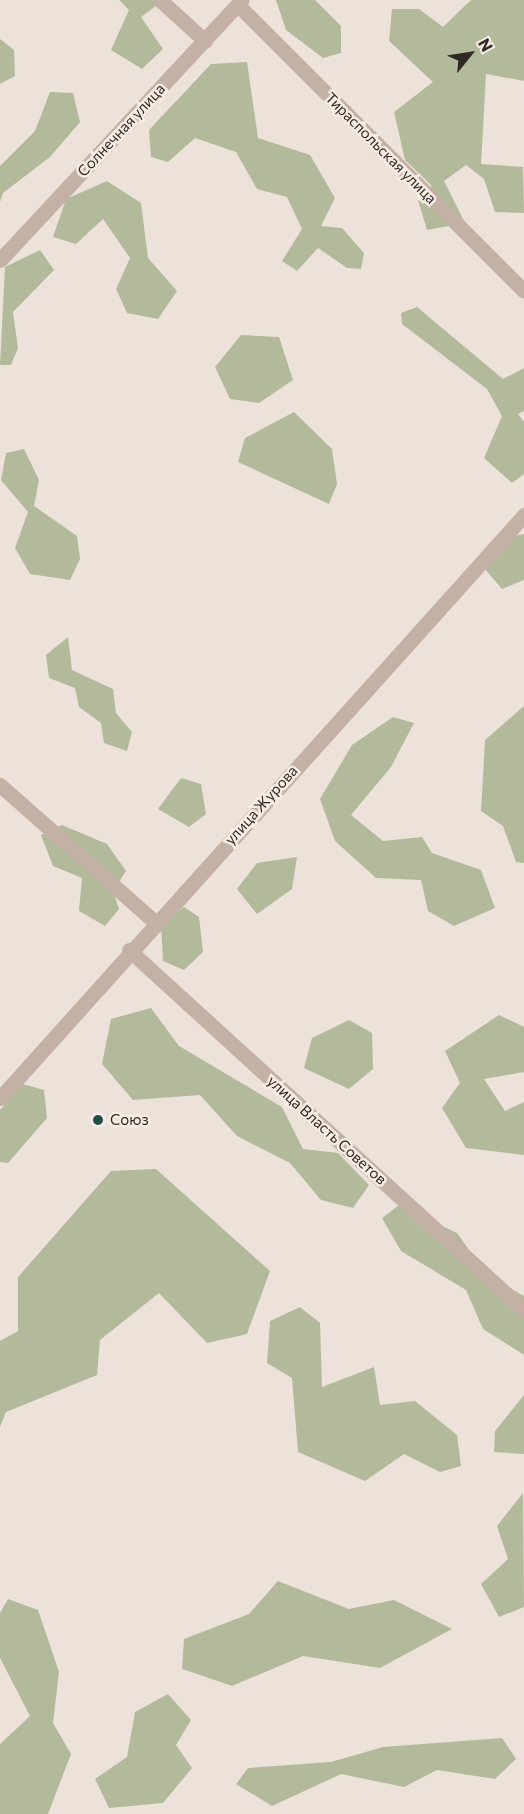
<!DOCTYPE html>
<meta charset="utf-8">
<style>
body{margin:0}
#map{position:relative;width:524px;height:1814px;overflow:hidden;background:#ede2d9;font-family:Commissioner,sans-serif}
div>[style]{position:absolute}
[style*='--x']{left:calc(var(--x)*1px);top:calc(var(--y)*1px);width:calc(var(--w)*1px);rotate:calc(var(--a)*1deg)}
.green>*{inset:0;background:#b2ba9b}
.minor>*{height:15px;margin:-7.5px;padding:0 7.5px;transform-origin:7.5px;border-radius:7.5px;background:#c3b1a6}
.dots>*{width:16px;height:16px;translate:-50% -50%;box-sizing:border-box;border:3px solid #f6ece4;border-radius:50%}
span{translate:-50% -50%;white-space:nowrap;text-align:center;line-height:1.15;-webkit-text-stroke:5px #f6ece4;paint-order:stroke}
.street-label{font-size:15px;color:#312926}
.poi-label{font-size:15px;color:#312926}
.left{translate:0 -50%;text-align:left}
.north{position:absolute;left:440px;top:24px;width:60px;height:60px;-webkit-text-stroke:4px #f6ece4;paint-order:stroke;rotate:60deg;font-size:16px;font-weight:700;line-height:24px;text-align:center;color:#312926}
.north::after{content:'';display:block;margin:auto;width:21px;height:27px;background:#312926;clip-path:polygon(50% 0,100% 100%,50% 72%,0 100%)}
</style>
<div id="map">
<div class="green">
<div style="clip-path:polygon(119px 0,164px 0,141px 17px,163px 49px,142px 69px,111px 50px,129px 10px)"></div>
<div style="clip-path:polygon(276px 0,315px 0,341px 26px,341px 53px,323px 58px,286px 30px)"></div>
<div style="clip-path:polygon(471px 0,524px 0,524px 81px,486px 74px,481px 164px,523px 167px,524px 213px,495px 212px,484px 179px,466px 165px,444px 181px,465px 223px,427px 230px,418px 200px,432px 186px,405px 160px,394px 112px,433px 82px,389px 41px,392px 9px,419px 9px,443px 27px)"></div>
<div style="clip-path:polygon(0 39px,14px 50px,15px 76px,0 84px)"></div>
<div style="clip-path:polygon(247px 62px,258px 138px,310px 155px,335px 198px,321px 226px,342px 228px,364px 253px,361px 269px,347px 268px,318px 248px,297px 271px,282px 261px,302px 229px,287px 197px,257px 189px,236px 152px,195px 138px,168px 162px,151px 157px,149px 130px,211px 64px)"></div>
<div style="clip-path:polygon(50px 92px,73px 93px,80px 122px,50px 157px,3px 193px,0 202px,0 166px,35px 131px)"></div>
<div style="clip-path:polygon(107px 181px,141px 203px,148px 258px,177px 291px,158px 319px,127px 313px,116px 289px,130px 258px,103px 219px,76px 244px,53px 237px,66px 199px)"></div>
<div style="clip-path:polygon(40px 250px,54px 270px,13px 312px,18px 348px,11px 365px,0 365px,5px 267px)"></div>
<div style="clip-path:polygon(417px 307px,503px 379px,524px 368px,524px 411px,518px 414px,524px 422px,524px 474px,512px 483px,484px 458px,502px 416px,487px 389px,402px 324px,401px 313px)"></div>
<div style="clip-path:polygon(241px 335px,279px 337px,293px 380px,259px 403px,230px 399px,215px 367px)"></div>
<div style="clip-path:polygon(294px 412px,332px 449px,337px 484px,329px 504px,238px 462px,245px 438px)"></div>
<div style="clip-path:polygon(24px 449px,39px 480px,34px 506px,77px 536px,80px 559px,70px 580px,30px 574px,15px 548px,28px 512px,1px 480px,6px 453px)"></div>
<div style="clip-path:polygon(524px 534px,524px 580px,502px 589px,485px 569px,514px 536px)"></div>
<div style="clip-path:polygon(68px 637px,72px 670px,113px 689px,116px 713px,132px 732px,127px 751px,104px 743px,101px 723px,79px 707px,75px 688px,49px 678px,46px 655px)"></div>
<div style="clip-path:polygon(524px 706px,524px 863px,516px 862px,503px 826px,481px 811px,485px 740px)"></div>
<div style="clip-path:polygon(393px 717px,414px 723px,391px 767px,351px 815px,383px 841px,422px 837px,432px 853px,481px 870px,495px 908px,454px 926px,428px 911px,421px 880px,376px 878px,335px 841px,320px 799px,352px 745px)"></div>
<div style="clip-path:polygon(181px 778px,201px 784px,206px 814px,189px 827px,158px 809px)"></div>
<div style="clip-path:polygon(62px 825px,107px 844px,126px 871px,113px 891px,119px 909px,105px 926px,79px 911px,82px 878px,53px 866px,41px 835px)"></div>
<div style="clip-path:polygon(297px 857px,292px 889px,257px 914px,237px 889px,257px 863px)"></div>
<div style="clip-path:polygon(184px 907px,199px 917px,203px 952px,184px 970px,163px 961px,161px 925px)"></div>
<div style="clip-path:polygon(151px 1008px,179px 1046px,282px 1107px,303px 1149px,338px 1153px,369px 1185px,353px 1208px,321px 1200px,290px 1163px,237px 1136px,200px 1095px,133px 1100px,102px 1064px,111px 1019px)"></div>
<div style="clip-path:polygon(499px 1015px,524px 1027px,524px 1072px,484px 1079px,505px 1111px,524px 1102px,524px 1155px,466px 1148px,442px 1108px,460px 1083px,445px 1051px)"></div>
<div style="clip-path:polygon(349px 1020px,372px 1033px,373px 1069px,349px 1089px,304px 1068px,312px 1038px)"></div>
<div style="clip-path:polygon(22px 1084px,44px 1090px,47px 1118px,8px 1163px,0 1162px,0 1110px)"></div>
<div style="clip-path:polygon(156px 1169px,270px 1271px,247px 1334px,207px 1343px,159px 1293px,100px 1340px,97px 1375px,6px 1412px,0 1427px,0 1341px,18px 1331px,18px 1277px,111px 1171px)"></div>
<div style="clip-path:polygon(399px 1205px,457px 1233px,488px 1276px,524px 1296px,524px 1355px,483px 1329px,466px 1290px,401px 1251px,382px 1218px)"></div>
<div style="clip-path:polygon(300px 1307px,320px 1323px,322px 1387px,374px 1367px,380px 1405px,415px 1401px,457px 1435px,461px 1466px,440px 1472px,404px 1454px,365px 1481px,298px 1452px,292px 1378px,267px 1363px,270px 1321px)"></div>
<div style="clip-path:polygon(524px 1395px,524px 1454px,494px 1452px,495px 1431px)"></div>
<div style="clip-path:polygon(523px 1493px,524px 1607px,499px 1617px,481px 1584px,508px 1559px,497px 1526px)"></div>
<div style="clip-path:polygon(278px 1581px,349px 1609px,394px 1600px,452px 1629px,380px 1668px,303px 1656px,232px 1686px,182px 1669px,184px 1639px,249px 1614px)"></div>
<div style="clip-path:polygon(8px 1599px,38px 1610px,59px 1672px,53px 1723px,71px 1754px,48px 1814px,0 1814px,0 1744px,30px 1716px,0 1658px,0 1613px)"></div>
<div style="clip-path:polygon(168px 1694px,191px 1720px,176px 1745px,192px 1768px,163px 1803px,109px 1808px,95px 1779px,127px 1757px,135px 1712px)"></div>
<div style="clip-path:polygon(502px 1738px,516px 1759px,495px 1779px,437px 1770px,404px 1787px,341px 1774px,272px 1806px,236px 1784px,248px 1768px,331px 1762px,383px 1747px)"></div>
</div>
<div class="minor">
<div style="--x:160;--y:0;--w:61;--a:42.3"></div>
<div style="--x:238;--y:5;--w:404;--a:45"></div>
<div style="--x:0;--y:260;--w:355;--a:-47.1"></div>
<div style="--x:0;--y:785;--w:207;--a:41.5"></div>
<div style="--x:129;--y:950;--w:534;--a:42.35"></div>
<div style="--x:0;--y:1098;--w:784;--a:-48.05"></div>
</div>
<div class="dots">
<div style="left:98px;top:1120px;background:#214d4c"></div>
</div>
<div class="street-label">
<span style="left:121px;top:130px;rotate:-47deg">Солнечная улица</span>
<span style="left:381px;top:148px;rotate:45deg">Тираспольская улица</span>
<span style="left:261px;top:805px;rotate:-48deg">улица Журова</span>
<span style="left:327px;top:1130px;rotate:42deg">улица Власть Советов</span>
</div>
<div class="poi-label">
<span class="left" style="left:110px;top:1120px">Союз</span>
</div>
<div class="north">N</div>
</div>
